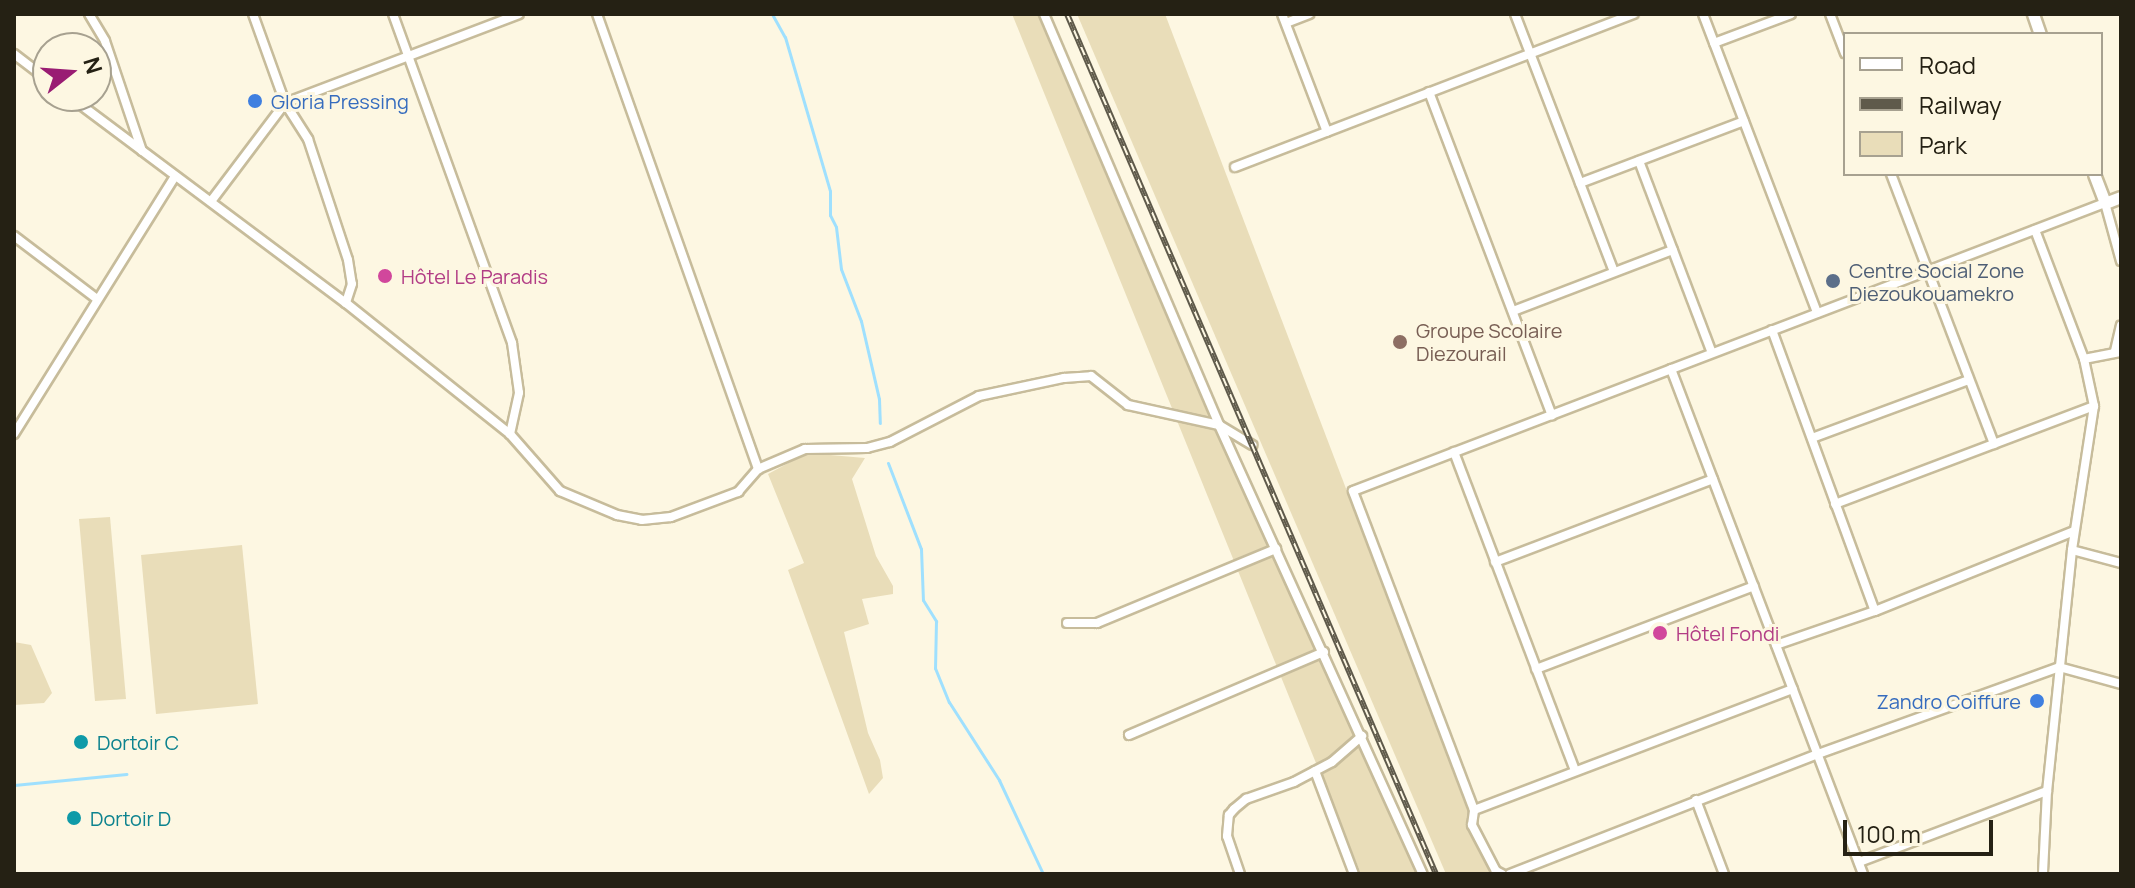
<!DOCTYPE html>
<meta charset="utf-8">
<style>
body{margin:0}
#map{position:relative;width:2135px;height:888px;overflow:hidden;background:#fdf7e2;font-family:Manrope,sans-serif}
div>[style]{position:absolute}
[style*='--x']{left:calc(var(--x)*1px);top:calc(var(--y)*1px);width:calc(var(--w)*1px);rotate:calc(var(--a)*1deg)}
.green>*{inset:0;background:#e9ddb9}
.stream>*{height:3px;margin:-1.5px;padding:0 1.5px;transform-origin:1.5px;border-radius:1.5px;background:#9fe0fe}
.roads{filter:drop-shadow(2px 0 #c7bc9b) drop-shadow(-2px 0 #c7bc9b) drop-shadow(0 2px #c7bc9b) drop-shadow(0 -2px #c7bc9b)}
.street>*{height:8px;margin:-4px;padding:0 4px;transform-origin:4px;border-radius:4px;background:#fff}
.secondary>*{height:11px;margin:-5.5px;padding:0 5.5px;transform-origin:5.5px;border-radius:5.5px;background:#fff}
.rail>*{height:6px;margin-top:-3px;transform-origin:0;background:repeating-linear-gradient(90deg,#fdf7e2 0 9px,#5f5a4b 0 18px);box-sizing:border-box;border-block:2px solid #5f5a4b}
.dots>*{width:22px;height:22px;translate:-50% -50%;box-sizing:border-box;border:4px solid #fdf7e2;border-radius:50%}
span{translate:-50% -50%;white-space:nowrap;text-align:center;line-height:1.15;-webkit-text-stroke:6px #fdf7e2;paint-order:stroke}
.shop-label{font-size:20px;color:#366cbe}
.left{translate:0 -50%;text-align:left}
.right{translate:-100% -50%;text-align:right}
.service-label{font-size:20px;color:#4e5e75}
.hotel-label{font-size:20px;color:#b23c85}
.education-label{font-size:20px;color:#785e54}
.culture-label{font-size:20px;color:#0d838f}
.frame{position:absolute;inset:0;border:16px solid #252114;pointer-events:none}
.legend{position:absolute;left:1843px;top:32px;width:260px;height:144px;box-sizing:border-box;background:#fdf7e2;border:2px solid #a7a190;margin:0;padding:10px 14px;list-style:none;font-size:24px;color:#252114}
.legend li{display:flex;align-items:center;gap:16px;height:40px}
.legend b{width:40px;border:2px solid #a7a190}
.north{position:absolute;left:32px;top:32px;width:80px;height:80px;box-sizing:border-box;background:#fdf7e2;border:2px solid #a7a190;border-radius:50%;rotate:73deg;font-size:22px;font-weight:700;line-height:32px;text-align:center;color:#252114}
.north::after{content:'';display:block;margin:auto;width:28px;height:36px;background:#991c73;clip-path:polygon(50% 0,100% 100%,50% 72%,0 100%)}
.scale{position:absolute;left:1843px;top:820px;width:150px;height:36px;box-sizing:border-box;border:4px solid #252114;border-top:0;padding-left:10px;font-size:24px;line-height:28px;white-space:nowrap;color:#252114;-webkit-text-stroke:6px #fdf7e2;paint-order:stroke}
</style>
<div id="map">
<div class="green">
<div style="clip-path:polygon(1012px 14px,1049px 14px,1418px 874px,1361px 874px)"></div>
<div style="clip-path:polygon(1077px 14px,1165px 14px,1493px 874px,1446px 874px)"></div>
<div style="clip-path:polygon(807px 453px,865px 458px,852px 479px,876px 556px,893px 586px,893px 594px,862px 599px,869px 624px,844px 632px,868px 733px,880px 760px,883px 778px,869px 794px,788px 570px,804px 563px,768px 474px)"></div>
<div style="clip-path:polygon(110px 517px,126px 699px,95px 701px,79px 519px)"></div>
<div style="clip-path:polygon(242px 545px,258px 704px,156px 714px,141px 555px)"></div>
<div style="clip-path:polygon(14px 642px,31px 645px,52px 693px,44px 703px,14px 705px)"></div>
</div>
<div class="stream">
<div style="--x:772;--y:14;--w:26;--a:61"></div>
<div style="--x:785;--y:37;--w:160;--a:73.7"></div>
<div style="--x:830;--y:191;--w:24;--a:90"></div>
<div style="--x:830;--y:215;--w:13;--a:63"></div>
<div style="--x:836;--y:227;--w:42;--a:83.2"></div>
<div style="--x:841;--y:269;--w:56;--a:69"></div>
<div style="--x:861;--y:321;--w:80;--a:77"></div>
<div style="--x:879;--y:399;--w:24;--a:88"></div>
<div style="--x:888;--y:463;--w:92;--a:69"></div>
<div style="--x:921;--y:549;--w:51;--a:87.8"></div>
<div style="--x:923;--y:600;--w:25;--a:58"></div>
<div style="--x:936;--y:621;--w:47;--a:91.2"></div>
<div style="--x:935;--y:668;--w:37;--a:68"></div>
<div style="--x:949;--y:702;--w:93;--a:57.3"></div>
<div style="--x:999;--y:780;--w:104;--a:64.9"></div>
<div style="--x:14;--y:785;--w:113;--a:-5.6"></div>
</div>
<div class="roads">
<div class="street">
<div style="--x:89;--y:14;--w:31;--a:59"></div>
<div style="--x:105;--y:41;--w:116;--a:71.4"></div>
<div style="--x:253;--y:14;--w:95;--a:70.2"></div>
<div style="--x:285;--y:103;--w:43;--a:57.4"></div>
<div style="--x:308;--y:139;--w:127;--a:71.7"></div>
<div style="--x:348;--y:260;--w:24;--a:81"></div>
<div style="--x:352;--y:284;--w:20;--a:108"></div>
<div style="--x:393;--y:14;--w:350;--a:70.1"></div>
<div style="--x:512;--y:343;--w:50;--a:82"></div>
<div style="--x:519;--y:393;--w:42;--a:102.4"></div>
<div style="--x:597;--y:14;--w:483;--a:70.5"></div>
<div style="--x:1044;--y:14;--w:447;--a:66.9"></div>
<div style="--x:1219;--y:425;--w:493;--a:65.6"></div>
<div style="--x:1282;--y:14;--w:126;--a:69.1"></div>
<div style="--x:1515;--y:14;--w:276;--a:69"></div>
<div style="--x:1703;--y:14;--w:320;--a:69.1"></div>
<div style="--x:1830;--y:14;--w:42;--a:69"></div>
<div style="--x:1286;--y:23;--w:25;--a:-21"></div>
<div style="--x:1714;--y:43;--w:82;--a:-20.6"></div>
<div style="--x:14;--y:54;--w:43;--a:37.4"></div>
<div style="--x:1429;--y:92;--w:346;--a:69.2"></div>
<div style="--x:69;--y:96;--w:346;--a:36.8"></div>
<div style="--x:346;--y:303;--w:210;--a:38.6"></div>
<div style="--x:510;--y:434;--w:76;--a:48.7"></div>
<div style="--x:560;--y:491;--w:62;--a:22.8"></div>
<div style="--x:617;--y:515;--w:25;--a:11"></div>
<div style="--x:642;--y:520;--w:29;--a:-6"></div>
<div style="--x:671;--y:517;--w:72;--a:-20.5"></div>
<div style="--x:738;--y:492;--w:30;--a:-49"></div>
<div style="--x:758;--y:469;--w:51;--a:-23.1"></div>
<div style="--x:805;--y:449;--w:62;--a:-0.9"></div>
<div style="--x:867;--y:448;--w:24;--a:-15"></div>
<div style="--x:890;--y:442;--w:100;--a:-27.3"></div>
<div style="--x:979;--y:396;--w:87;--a:-12"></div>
<div style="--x:1064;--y:378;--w:27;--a:-4"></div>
<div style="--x:1091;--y:376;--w:47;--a:38.1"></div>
<div style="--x:1128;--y:405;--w:93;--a:12.4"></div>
<div style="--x:1219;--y:425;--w:39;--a:31"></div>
<div style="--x:1639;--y:161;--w:205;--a:69.2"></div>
<div style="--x:1235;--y:167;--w:427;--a:-21"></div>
<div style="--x:1891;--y:174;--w:289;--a:69.1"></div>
<div style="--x:1580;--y:183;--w:175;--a:-20.7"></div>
<div style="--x:212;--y:200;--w:121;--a:-53"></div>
<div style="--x:285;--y:103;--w:250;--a:-20.8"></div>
<div style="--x:2035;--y:230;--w:138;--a:69.2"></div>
<div style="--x:2084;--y:359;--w:48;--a:78"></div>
<div style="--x:2094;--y:406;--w:146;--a:98.7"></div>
<div style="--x:2072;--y:550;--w:242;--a:95.9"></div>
<div style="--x:2047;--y:791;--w:83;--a:92.8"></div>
<div style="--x:14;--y:236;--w:104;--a:37.2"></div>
<div style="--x:1513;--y:311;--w:171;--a:-20.9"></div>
<div style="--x:1772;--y:330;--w:299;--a:69.9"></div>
<div style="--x:2115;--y:351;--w:26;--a:-77"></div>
<div style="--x:2084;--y:359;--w:38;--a:-11"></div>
<div style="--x:1671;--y:369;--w:540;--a:69.18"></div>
<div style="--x:14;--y:434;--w:304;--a:-58"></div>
<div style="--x:1812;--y:438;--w:167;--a:-20.3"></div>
<div style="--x:1454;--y:452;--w:341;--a:69.2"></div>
<div style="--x:1835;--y:504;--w:277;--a:-20.7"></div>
<div style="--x:2072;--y:550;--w:51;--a:14.9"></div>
<div style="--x:1495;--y:562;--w:233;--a:-20.8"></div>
<div style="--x:1067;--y:623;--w:30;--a:0"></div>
<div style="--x:1097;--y:623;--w:194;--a:-22.5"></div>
<div style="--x:1776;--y:645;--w:105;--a:-19"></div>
<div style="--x:1875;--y:611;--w:214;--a:-21.9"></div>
<div style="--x:1536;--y:669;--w:233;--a:-20.8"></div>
<div style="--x:1129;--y:735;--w:212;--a:-23.1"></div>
<div style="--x:1315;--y:771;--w:110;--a:69.3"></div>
<div style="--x:1696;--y:800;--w:79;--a:69.3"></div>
<div style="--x:1474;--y:810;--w:341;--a:-20.8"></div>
<div style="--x:1859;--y:862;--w:201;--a:-20.7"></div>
<div style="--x:1240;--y:874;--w:40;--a:-108.9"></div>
<div style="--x:1227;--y:836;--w:21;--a:-85"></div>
<div style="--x:1229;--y:815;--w:8;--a:-50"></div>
<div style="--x:1234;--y:809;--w:16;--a:-40"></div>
<div style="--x:1246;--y:799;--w:51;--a:-19.5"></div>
<div style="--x:1294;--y:782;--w:43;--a:-27.8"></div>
<div style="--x:1332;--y:762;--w:40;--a:-41"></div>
<div style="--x:1502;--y:874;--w:7;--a:-153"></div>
<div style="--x:1496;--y:871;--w:52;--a:-117.6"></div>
<div style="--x:1472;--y:825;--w:15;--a:-82"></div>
<div style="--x:1474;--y:810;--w:341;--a:-110.8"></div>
<div style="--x:1353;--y:491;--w:805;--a:-20.96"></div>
<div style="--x:2105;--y:203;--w:60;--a:74.6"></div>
<div style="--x:1510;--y:874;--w:331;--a:-21.3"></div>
<div style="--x:1818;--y:754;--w:256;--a:-19.8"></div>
<div style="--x:2059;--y:667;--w:64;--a:15.3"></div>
</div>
<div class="secondary">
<div style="--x:2033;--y:14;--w:21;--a:71"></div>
<div style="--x:2094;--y:174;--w:31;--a:69"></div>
<div style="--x:2105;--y:203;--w:17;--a:-21"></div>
</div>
</div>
<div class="rail">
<div style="--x:1067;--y:14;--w:936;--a:66.78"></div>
</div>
<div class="dots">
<div style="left:255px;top:101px;background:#3f7fe0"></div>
<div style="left:385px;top:276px;background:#d1479c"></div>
<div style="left:1833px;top:281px;background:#5c6f8a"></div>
<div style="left:1400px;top:342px;background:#8d6e63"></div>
<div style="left:1660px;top:633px;background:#d1479c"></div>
<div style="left:2037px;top:701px;background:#3f7fe0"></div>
<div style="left:81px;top:742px;background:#0f9aa8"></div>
<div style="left:74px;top:818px;background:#0f9aa8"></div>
</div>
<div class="shop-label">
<span class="left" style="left:271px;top:101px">Gloria Pressing</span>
<span class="right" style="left:2021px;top:701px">Zandro Coiffure</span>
</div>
<div class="service-label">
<span class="left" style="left:1849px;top:282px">Centre Social Zone<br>Diezoukouamekro</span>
</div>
<div class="hotel-label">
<span class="left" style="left:401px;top:276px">Hôtel Le Paradis</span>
<span class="left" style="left:1676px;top:633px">Hôtel Fondi</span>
</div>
<div class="education-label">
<span class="left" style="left:1416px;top:342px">Groupe Scolaire<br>Diezourail</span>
</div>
<div class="culture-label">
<span class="left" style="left:97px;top:742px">Dortoir C</span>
<span class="left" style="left:90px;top:818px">Dortoir D</span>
</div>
<div class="frame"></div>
<ul class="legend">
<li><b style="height:10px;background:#fff"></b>Road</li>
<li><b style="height:10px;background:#5f5a4b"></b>Railway</li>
<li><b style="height:22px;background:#e9ddb9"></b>Park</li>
</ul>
<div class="north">N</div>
<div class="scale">100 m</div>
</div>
